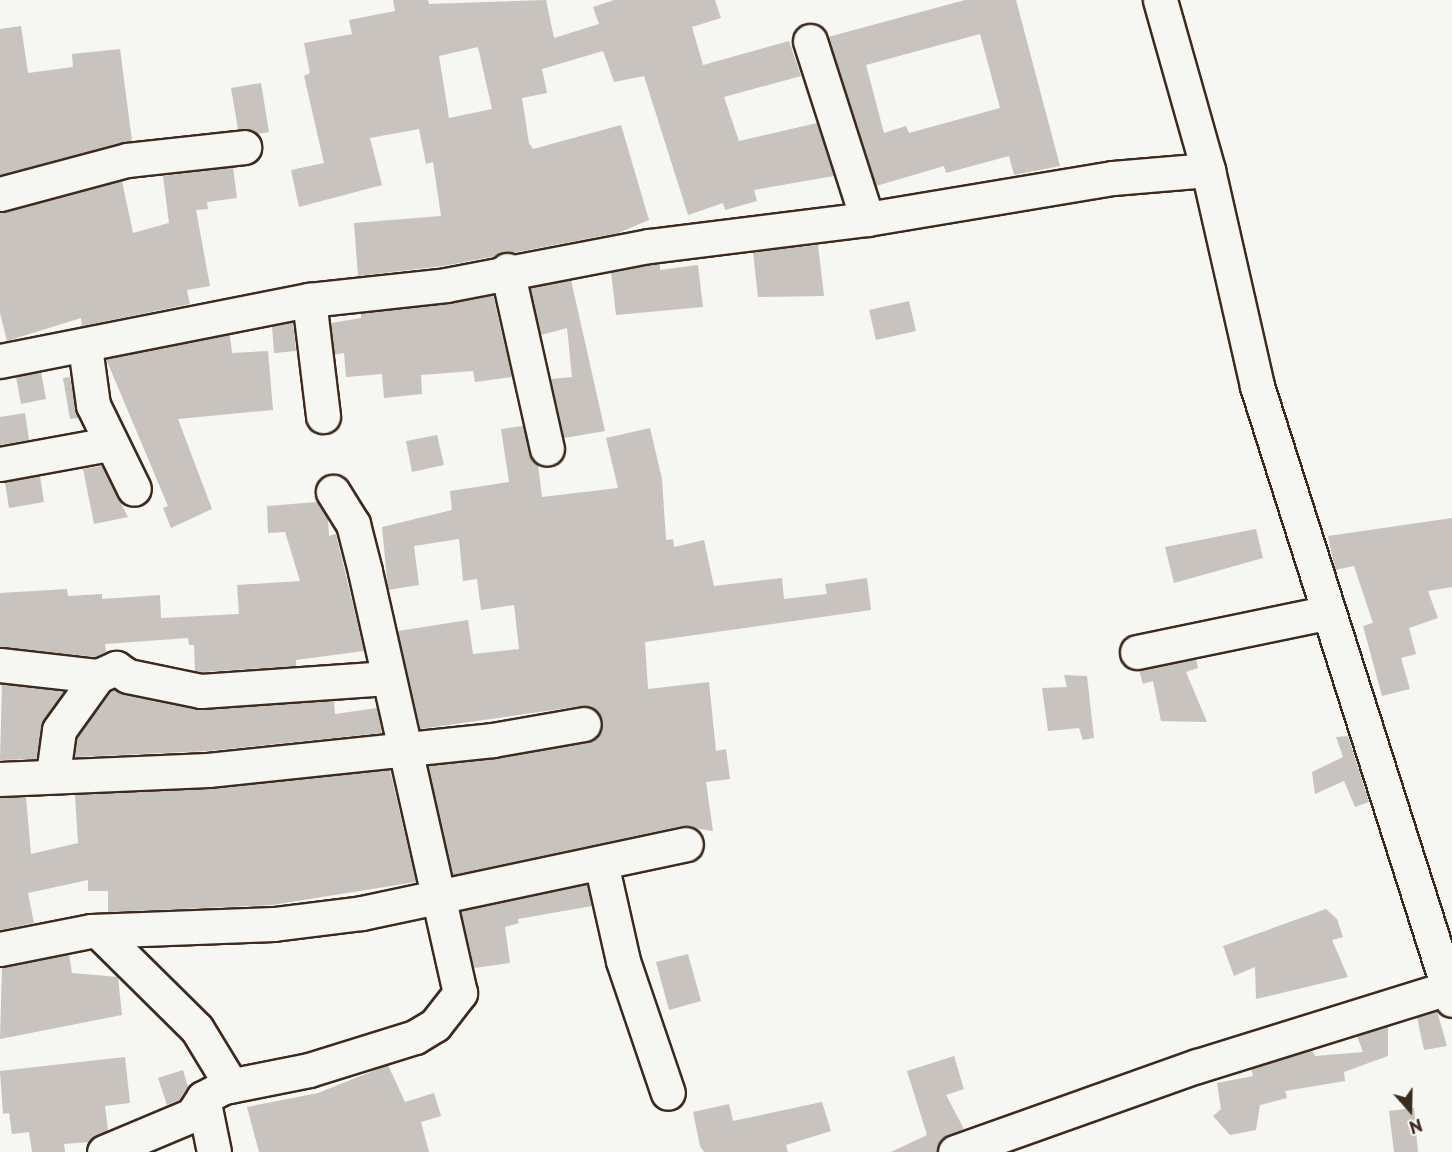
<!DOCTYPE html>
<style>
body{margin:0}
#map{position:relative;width:1452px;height:1152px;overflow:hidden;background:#f6f6f2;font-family:"Playpen Sans",sans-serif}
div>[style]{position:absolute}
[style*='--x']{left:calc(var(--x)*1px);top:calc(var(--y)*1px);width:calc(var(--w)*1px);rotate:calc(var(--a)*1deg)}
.building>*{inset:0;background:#c8c3be}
.roads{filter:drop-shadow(2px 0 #3b2a1e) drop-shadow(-2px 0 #3b2a1e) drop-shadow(0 2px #3b2a1e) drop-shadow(0 -2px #3b2a1e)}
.minor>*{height:33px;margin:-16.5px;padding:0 16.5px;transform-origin:16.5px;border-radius:16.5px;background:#f6f6f2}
span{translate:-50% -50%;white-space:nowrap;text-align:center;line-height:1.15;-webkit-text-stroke:4.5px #f6f6f2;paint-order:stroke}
.north{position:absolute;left:1380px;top:1080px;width:60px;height:60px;-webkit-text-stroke:4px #f6f6f2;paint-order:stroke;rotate:160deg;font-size:16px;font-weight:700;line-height:24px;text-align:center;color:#3b2a1e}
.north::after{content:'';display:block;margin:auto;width:21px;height:27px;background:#3b2a1e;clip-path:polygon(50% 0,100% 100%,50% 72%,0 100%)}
</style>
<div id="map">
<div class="building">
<div style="clip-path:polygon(evenodd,393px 0,428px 0,429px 4px,546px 0,554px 38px,599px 24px,593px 7px,614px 0,715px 0,721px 18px,692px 27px,703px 65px,789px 41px,801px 76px,724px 97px,739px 141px,817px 123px,834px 176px,754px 190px,757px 201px,725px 210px,723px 203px,688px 215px,644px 76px,614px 82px,603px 51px,542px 69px,547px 93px,522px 98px,529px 143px,533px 149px,621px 125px,649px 220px,618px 233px,443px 266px,358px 276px,354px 223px,441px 216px,433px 162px,426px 164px,419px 129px,370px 138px,382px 185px,299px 207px,291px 170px,324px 163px,304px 76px,310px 73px,304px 43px,352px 34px,349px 20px,395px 11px,393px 0,478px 47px,492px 109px,449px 118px,439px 56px,478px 47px)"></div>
<div style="clip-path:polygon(evenodd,965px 0,1016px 0,1060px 166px,1014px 175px,1009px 156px,946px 173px,944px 166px,876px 186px,828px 37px,965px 0,980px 34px,1000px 108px,909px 133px,906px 126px,884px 133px,866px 65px,980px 34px)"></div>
<div style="clip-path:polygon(21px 26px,28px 73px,73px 67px,72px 54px,120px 49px,132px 141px,0 175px,0 29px)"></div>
<div style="clip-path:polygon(261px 83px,269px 132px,257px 134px,238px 129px,231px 88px)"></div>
<div style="clip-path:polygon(233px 167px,237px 198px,207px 202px,208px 209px,196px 210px,210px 286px,187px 290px,190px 304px,82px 326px,81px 318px,7px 341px,0 313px,0 212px,122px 181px,133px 233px,169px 223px,163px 176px)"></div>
<div style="clip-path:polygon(818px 245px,824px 296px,758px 297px,753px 252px)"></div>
<div style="clip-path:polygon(660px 264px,660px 270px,698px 265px,703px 307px,616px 315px,611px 272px)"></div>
<div style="clip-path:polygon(571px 280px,605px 431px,564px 438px,551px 379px,572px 377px,567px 328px,541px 335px,530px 288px)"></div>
<div style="clip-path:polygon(493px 295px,512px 377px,475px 382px,473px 371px,421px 375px,422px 394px,384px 398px,382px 374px,346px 377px,344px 353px,334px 355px,331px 323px,361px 318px,361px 313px)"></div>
<div style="clip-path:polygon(909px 301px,916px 331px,876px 340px,869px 310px)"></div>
<div style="clip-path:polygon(293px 322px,296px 351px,274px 353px,272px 326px)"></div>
<div style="clip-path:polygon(230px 335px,232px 353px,268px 351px,273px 410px,178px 419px,212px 509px,171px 528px,163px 508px,168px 506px,106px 359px)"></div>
<div style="clip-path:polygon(41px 372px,46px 399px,21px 404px,16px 377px)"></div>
<div style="clip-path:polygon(70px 377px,78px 418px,70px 419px,63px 378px)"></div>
<div style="clip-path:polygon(25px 413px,29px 440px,0 445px,0 417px)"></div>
<div style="clip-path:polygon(523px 426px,538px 465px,542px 497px,618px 488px,606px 438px,650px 428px,662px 479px,666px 540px,673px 539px,674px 547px,704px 540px,714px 586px,782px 578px,784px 599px,827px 594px,825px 584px,867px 578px,871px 610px,645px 642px,648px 689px,709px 682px,716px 751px,726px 749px,730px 779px,706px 782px,713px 831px,682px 826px,453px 875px,428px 766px,587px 742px,602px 730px,598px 712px,581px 706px,420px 729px,398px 631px,468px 620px,473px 654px,519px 649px,514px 605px,481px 610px,477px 579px,463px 581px,459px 539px,414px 546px,419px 585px,388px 590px,382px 527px,452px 510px,450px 491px,509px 482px,501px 429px)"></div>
<div style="clip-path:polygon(437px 435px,444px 465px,412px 472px,406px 441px)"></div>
<div style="clip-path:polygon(102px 466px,128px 517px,94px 524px,83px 469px)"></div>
<div style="clip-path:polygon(40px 476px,44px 502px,9px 508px,5px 482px)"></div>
<div style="clip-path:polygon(317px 502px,328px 519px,329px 536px,336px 534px,364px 651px,296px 660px,296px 666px,202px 672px,195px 671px,194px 645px,189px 645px,188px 638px,105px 644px,106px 652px,95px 657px,0 647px,0 593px,67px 589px,68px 596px,102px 594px,102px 599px,160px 595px,161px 618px,239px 614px,237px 585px,300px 581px,285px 532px,268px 533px,267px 506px)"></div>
<div style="clip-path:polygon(1452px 518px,1452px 587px,1428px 591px,1438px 618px,1409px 628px,1416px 654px,1401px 658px,1410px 689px,1382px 696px,1363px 626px,1373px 623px,1354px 566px,1335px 570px,1328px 536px)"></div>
<div style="clip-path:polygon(1256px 529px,1263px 558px,1174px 583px,1165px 547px)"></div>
<div style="clip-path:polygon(1196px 659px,1198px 668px,1186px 672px,1207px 722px,1161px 721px,1153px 681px,1143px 684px,1139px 670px)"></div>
<div style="clip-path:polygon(1064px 675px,1087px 676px,1094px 738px,1083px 740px,1079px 728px,1048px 731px,1042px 688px,1067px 687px)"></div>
<div style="clip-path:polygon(2px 684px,64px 691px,44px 720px,36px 759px,0 760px)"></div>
<div style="clip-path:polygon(114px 689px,202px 710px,334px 701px,335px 714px,377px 708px,382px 733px,207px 751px,74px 757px,77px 737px)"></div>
<div style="clip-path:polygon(1348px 736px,1369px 802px,1355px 807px,1344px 781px,1315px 794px,1312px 772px,1343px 757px,1336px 737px)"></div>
<div style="clip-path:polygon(390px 770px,416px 882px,272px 905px,108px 912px,108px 891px,88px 891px,88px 880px,28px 893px,34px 923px,0 930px,0 798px,26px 797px,31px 854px,78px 843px,75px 795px,210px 789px)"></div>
<div style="clip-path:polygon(587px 884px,592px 906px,518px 919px,519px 923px,505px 927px,510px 963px,474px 968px,461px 911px)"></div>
<div style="clip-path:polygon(1326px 909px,1337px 919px,1343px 937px,1332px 940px,1348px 977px,1256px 999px,1255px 967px,1234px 976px,1223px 946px)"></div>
<div style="clip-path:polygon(69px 954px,72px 973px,118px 977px,122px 1015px,0 1039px,2px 967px)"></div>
<div style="clip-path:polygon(688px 954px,701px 1001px,669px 1010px,656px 962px)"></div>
<div style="clip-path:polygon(1437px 1011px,1447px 1046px,1424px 1050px,1417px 1017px)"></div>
<div style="clip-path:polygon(1388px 1026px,1388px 1056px,1344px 1072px,1345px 1081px,1285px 1091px,1287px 1098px,1260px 1105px,1256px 1130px,1230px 1135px,1213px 1116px,1221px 1109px,1217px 1083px,1253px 1076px,1251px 1069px,1312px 1050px,1315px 1056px,1363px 1052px,1357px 1036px)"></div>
<div style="clip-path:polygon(954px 1056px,964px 1089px,946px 1095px,964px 1129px,941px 1139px,937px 1152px,891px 1152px,927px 1135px,907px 1071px)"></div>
<div style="clip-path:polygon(125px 1057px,130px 1103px,105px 1106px,108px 1130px,89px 1142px,64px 1144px,65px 1152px,32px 1152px,29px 1132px,12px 1134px,9px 1113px,3px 1114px,0 1071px)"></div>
<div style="clip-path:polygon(388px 1065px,405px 1102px,434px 1093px,441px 1116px,421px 1122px,429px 1152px,259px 1152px,247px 1107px,318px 1093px)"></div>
<div style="clip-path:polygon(183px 1070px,188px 1087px,179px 1100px,167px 1105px,158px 1078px)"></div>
<div style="clip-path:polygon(822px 1102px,831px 1131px,786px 1145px,788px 1152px,704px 1152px,700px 1146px,693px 1112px,729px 1104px,733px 1121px)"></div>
<div style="clip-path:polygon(1414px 1108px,1418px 1152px,1394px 1152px,1389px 1111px)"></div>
</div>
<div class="roads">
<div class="minor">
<div style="--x:1160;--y:0;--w:177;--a:74.2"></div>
<div style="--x:810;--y:41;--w:187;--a:72.2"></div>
<div style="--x:0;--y:194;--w:131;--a:-15"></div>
<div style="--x:127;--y:160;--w:118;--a:-6.3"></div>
<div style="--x:507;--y:270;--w:183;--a:77.4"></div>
<div style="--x:309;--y:300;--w:117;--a:83.1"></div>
<div style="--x:85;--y:347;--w:59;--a:82.1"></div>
<div style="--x:93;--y:405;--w:93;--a:64"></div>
<div style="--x:0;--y:361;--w:315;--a:-11.2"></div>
<div style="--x:309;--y:300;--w:138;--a:-6.2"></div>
<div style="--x:446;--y:285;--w:207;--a:-10.9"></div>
<div style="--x:649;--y:246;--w:220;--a:-7.1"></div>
<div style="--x:867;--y:219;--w:249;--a:-9.5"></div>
<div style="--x:1113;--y:178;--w:95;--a:-4.8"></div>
<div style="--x:1208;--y:170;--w:221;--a:77.2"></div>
<div style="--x:1257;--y:386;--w:644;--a:72.38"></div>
<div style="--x:0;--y:464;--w:111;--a:-10.4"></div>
<div style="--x:1137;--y:652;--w:193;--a:-11.7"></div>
<div style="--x:0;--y:665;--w:99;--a:6.4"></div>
<div style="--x:98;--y:676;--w:20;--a:-24"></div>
<div style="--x:116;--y:668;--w:14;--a:34"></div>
<div style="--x:128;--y:676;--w:75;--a:11.6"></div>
<div style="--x:201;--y:691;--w:187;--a:-4"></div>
<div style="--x:53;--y:774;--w:44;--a:-82.2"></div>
<div style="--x:59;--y:730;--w:67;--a:-54.2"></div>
<div style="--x:0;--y:779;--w:208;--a:-2.5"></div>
<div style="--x:208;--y:770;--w:287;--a:-6"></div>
<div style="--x:493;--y:740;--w:92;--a:-10"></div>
<div style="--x:601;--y:863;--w:100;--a:77.3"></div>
<div style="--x:623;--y:961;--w:139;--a:71.2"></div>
<div style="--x:98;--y:931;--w:139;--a:44.7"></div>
<div style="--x:197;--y:1029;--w:66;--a:58.7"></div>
<div style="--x:0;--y:949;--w:93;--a:-11.2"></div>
<div style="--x:91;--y:931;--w:183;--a:-2.2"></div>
<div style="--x:274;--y:924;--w:89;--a:-7.1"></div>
<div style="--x:362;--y:913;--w:331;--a:-12"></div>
<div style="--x:203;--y:1098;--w:55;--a:78.5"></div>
<div style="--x:104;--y:1152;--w:95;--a:-22.8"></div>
<div style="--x:192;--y:1115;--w:20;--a:-57"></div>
<div style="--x:203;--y:1098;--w:24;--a:-28"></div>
<div style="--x:224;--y:1087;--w:87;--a:-11.3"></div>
<div style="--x:309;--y:1070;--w:111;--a:-17.3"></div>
<div style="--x:415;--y:1037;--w:23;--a:-31"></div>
<div style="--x:435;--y:1025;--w:41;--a:-52"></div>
<div style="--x:460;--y:993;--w:433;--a:-102.7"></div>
<div style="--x:365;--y:571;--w:49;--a:-104.3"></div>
<div style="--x:353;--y:524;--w:38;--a:-122"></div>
<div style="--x:955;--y:1152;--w:257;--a:-19.6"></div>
<div style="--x:1197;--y:1066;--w:263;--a:-17.3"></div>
</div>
</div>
<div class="north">N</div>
</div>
